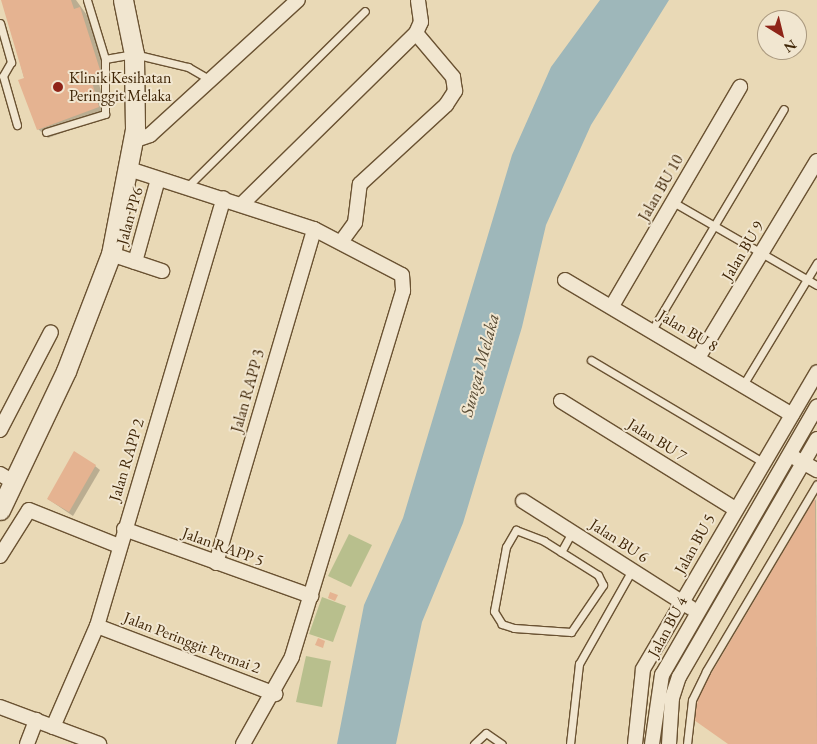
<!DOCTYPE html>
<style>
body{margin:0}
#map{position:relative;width:817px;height:744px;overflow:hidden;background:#e9d9b6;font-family:"EB Garamond",serif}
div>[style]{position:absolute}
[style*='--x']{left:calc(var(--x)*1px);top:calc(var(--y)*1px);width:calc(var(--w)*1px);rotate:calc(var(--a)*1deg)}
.green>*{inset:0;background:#b8bf8d}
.water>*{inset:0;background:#9eb7ba}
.shadow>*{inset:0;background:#0003}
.building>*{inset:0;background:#e5b391}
.roads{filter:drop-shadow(1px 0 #6a5232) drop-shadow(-1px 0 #6a5232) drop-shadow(0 1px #6a5232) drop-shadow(0 -1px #6a5232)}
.lane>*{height:7px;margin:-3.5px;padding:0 3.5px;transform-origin:3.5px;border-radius:3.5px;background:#f1e6d0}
.street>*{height:14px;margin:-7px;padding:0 7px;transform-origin:7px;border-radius:7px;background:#f1e6d0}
.secondary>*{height:19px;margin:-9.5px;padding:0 9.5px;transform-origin:9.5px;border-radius:9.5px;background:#f1e6d0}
.dots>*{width:14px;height:14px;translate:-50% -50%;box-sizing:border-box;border:2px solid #f1e6d0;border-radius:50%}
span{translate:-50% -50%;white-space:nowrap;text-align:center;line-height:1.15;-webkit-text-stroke:4px #f1e6d0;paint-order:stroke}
.poi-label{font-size:16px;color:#3f2506}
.left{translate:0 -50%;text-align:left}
.street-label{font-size:16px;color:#3f2506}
.water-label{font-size:18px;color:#574a33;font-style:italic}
.north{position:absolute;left:757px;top:10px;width:50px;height:50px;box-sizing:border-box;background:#f1e6d0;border:1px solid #aa997f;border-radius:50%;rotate:144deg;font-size:14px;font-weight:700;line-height:20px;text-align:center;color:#3f2506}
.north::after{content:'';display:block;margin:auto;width:18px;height:22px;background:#8f2418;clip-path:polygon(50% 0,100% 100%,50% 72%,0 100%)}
</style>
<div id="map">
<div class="green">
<div style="clip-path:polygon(349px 534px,372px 545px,351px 587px,328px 576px)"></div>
<div style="clip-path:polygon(322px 597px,346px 606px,333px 642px,309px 634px)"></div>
<div style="clip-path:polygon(306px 656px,331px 661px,322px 707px,296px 702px)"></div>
</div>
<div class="water">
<div style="clip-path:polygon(600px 0,669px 0,591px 125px,546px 225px,522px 327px,463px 523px,422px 622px,396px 744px,337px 744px,364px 605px,403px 518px,512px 155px,551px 67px)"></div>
</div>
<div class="shadow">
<div style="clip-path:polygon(3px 0,76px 0,89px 18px,110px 82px,99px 84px,108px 116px,48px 138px,38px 129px)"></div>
<div style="clip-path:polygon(95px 466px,100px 470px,73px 516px,48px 499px)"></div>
<div style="clip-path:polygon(816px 499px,817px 744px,730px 744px,695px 720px,700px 695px)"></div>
</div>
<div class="building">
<div style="clip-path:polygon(1px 0,71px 0,74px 9px,80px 7px,101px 73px,90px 75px,99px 107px,37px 130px,18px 80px,24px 78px)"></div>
<div style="clip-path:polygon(74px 451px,96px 465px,69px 512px,47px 499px)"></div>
<div style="clip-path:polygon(815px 498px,817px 744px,728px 744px,694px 720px,699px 694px)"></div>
<div style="clip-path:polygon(330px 592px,338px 595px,335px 601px,328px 598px)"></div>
<div style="clip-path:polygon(318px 638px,325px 641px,323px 648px,315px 645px)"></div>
</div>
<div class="roads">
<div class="lane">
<div style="--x:87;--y:0;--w:62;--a:73"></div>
<div style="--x:105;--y:59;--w:29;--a:-10"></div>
<div style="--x:134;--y:54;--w:56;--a:13.5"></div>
<div style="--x:188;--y:67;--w:28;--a:30"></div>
<div style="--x:0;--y:23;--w:41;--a:74.2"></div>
<div style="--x:11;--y:62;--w:16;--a:120"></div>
<div style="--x:3;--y:76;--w:51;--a:74.1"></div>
<div style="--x:46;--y:132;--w:62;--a:-17"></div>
<div style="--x:105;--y:114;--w:55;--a:-90"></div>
<div style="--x:187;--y:187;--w:250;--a:-44.7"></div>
<div style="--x:673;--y:202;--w:166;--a:30"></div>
<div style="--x:652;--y:330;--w:257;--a:-59.2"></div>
<div style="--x:591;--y:360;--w:200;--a:30.7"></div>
<div style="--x:743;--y:385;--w:143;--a:-58.8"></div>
<div style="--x:516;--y:530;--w:30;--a:21"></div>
<div style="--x:544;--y:541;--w:64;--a:32.2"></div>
<div style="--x:598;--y:575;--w:11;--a:63"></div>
<div style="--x:603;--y:585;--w:57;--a:124.2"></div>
<div style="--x:571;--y:632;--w:57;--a:-176"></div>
<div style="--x:514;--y:628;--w:13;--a:-162"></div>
<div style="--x:502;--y:624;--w:15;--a:-122"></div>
<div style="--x:494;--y:611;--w:65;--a:-79.4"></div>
<div style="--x:506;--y:547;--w:20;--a:-60"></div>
<div style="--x:561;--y:552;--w:23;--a:-61"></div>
<div style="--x:474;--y:744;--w:16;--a:-43"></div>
<div style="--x:486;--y:733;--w:19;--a:35"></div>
<div style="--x:570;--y:744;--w:81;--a:-83.6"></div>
<div style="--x:579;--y:664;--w:108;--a:-60.6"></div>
<div style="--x:687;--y:744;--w:44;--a:-83.5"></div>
<div style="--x:692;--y:700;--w:32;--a:-64"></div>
<div style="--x:706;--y:671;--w:217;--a:-59.3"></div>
</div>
<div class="street">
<div style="--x:133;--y:141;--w:18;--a:-19"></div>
<div style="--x:150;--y:135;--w:200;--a:-42.4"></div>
<div style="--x:129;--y:169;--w:194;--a:18"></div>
<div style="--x:314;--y:229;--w:99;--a:27.6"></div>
<div style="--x:402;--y:275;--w:16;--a:86"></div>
<div style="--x:403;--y:291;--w:382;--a:106.9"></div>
<div style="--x:292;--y:657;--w:100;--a:119.4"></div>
<div style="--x:242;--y:204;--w:244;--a:-44.5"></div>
<div style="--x:416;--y:33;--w:12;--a:-66"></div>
<div style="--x:421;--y:22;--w:22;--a:-98"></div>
<div style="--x:341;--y:242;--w:24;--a:-54"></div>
<div style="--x:355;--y:223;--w:39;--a:-83"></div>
<div style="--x:360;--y:184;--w:117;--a:-42.6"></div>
<div style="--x:446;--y:105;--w:17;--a:-57"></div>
<div style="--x:455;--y:91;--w:14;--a:-98"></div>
<div style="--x:453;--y:77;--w:57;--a:-130.1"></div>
<div style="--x:111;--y:254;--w:54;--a:18.4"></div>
<div style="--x:135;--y:262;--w:86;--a:-74.5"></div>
<div style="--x:565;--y:280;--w:264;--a:30.7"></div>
<div style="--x:612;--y:306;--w:254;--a:-59.7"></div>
<div style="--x:698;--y:358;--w:230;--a:-58.9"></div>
<div style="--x:561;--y:401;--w:205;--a:31.8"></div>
<div style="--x:0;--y:430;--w:110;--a:-62.5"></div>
<div style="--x:795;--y:458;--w:25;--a:29"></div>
<div style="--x:0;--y:474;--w:17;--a:31"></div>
<div style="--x:523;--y:501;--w:199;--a:32.5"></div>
<div style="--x:124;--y:529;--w:199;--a:19.7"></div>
<div style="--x:0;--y:556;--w:54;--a:-57.8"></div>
<div style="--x:29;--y:510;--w:97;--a:21.8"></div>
<div style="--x:216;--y:563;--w:348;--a:-73.6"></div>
<div style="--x:97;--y:626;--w:191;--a:20.9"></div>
<div style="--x:0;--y:707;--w:106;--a:20.5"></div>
<div style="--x:53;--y:727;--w:110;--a:-66.5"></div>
<div style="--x:97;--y:626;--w:446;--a:-73.5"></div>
<div style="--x:27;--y:744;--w:26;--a:-69"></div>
<div style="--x:635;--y:744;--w:75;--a:-83.9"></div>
<div style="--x:643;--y:669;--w:344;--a:-59.6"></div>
<div style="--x:652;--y:744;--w:70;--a:-81.8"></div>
<div style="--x:662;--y:675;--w:310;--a:-60"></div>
<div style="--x:669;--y:744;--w:46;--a:-86.3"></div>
<div style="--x:672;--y:698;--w:22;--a:-72"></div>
<div style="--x:679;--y:677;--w:275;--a:-59.9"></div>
</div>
<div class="secondary">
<div style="--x:0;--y:510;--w:154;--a:-64.6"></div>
<div style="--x:66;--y:371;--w:125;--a:-69"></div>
<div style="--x:111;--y:254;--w:127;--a:-79.1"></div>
<div style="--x:135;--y:129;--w:75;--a:-90.8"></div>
<div style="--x:134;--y:54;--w:55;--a:-101.5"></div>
</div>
</div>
<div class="dots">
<div style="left:58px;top:87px;background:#8f2418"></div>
</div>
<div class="poi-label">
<span class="left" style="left:69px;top:87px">Klinik Kesihatan<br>Peringgit Melaka</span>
</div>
<div class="street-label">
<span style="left:661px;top:188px;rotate:-60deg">Jalan BU 10</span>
<span style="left:130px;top:216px;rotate:-74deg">Jalan PP6</span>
<span style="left:743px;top:251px;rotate:-59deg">Jalan BU 9</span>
<span style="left:688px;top:331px;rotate:31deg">Jalan BU 8</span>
<span style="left:248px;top:391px;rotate:-74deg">Jalan RAPP 3</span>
<span style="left:657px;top:440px;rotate:32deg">Jalan BU 7</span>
<span style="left:127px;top:460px;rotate:-73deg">Jalan RAPP 2</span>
<span style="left:619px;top:541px;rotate:33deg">Jalan BU 6</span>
<span style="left:695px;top:544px;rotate:-61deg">Jalan BU 5</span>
<span style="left:223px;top:547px;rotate:20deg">Jalan RAPP 5</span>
<span style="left:668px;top:627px;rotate:-62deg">Jalan BU 4</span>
<span style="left:192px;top:643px;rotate:21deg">Jalan Peringgit Permai 2</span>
</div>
<div class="water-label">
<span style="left:480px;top:365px;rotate:-75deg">Sungai Melaka</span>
</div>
<div class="north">N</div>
</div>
